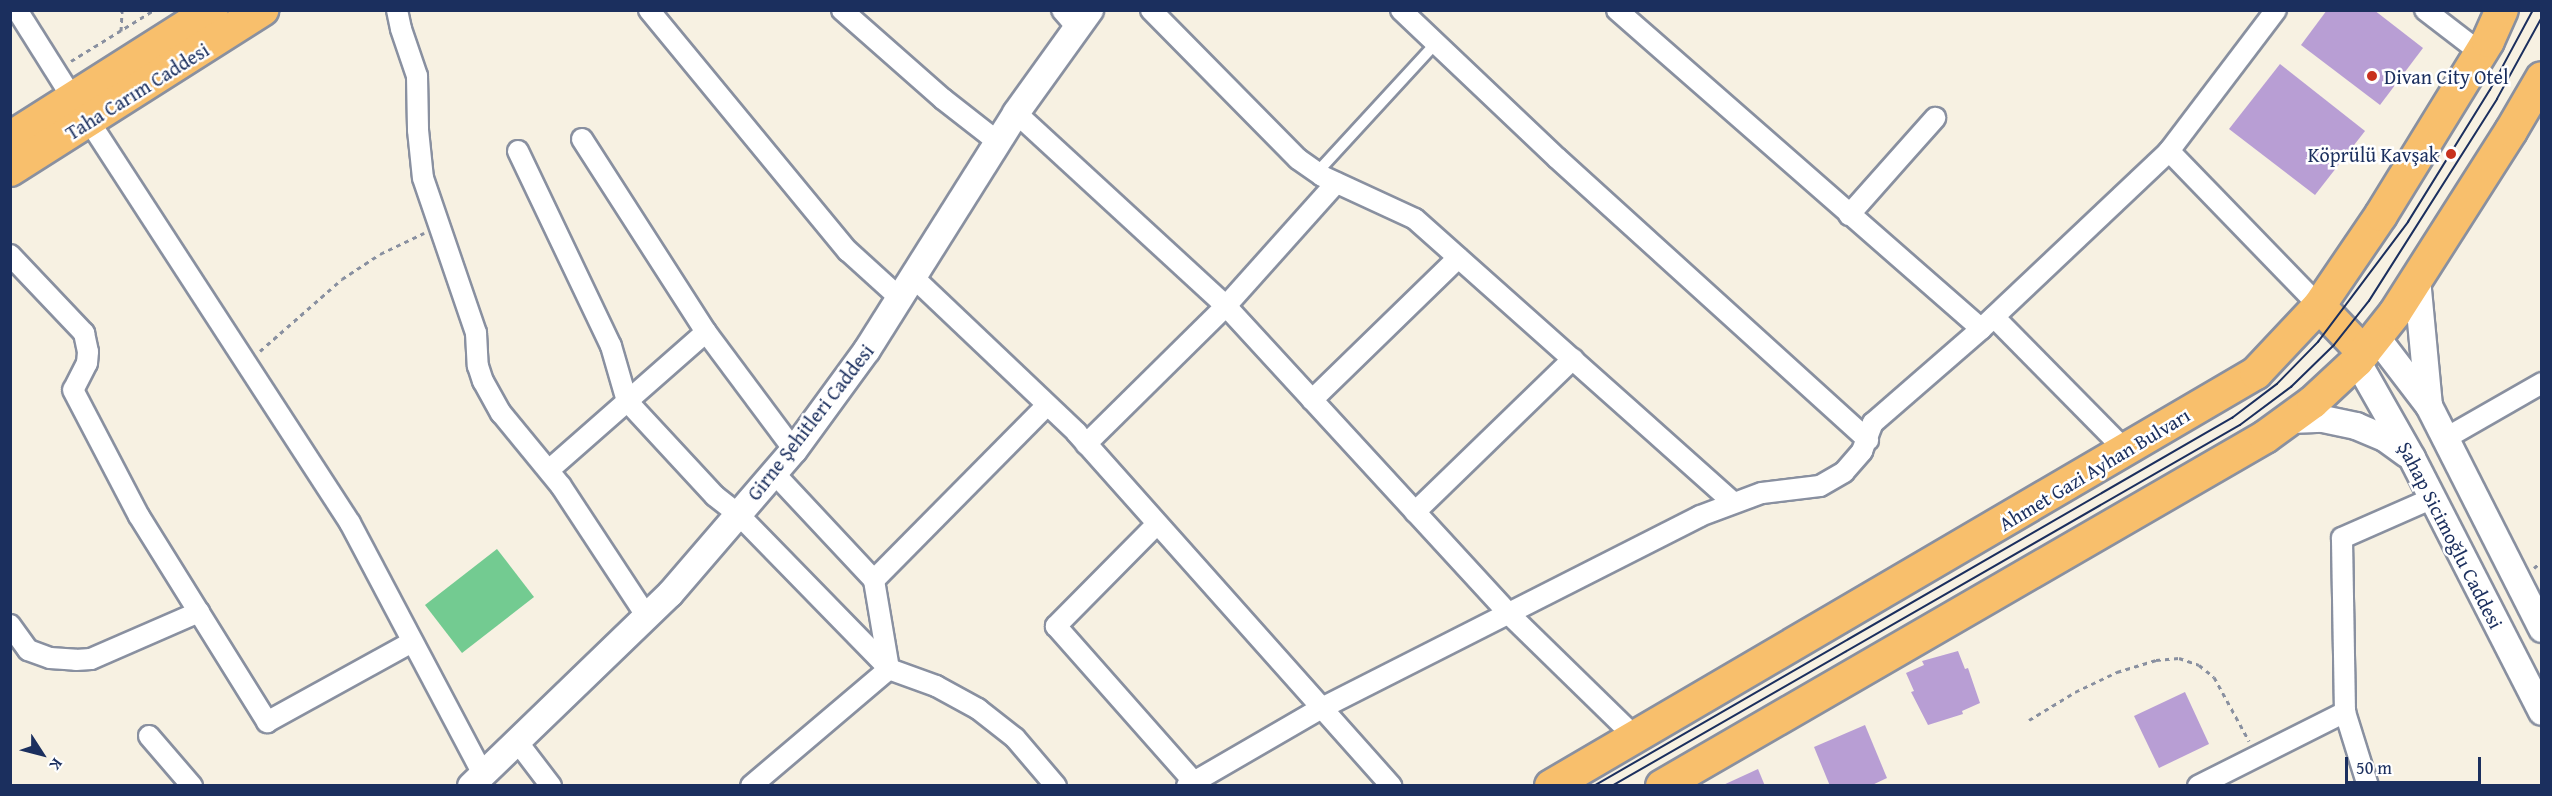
<!DOCTYPE html>
<meta charset="utf-8">
<style>
body{margin:0}
#map{position:relative;width:2552px;height:796px;overflow:hidden;background:#f7f1e2;font-family:"Gentium Book Plus",serif}
div>[style]{position:absolute}
[style*='--x']{left:calc(var(--x)*1px);top:calc(var(--y)*1px);width:calc(var(--w)*1px);rotate:calc(var(--a)*1deg)}
.green>*{inset:0;background:#73cb91}
.building>*{inset:0;background:#b89ed4}
.path>*{height:3px;margin-top:-1.5px;transform-origin:0;background:repeating-linear-gradient(90deg,#8990a0 0 4.5px,transparent 0 9px)}
.roads{filter:drop-shadow(2px 0 #8990a0) drop-shadow(-2px 0 #8990a0) drop-shadow(0 2px #8990a0) drop-shadow(0 -2px #8990a0)}
.service>*{height:10px;margin:-5px;padding:0 5px;transform-origin:5px;border-radius:5px;background:#fff}
.minor>*{height:20px;margin:-10px;padding:0 10px;transform-origin:10px;border-radius:10px;background:#fff}
.tertiary>*{height:26px;margin:-13px;padding:0 13px;transform-origin:13px;border-radius:13px;background:#fff}
.primary>*{height:32px;margin:-16px;padding:0 16px;transform-origin:16px;border-radius:16px;background:#f8bf6c}
.tram>*{height:1.5px;margin:-0.75px;padding:0 0.75px;transform-origin:0.75px;border-radius:0.75px;background:#1b2f5e}
.dots>*{width:16px;height:16px;translate:-50% -50%;box-sizing:border-box;border:3px solid #fff;border-radius:50%}
span{translate:-50% -50%;white-space:nowrap;text-align:center;line-height:1.15;-webkit-text-stroke:5px #fff;paint-order:stroke}
.poi-label{font-size:20px;color:#1b2f5e}
.left{translate:0 -50%;text-align:left}
.right{translate:-100% -50%;text-align:right}
.street-label{font-size:20px;color:#1b2f5e}
.frame{position:absolute;inset:0;border:12px solid #1b2f5e;pointer-events:none}
.north{position:absolute;left:12px;top:724px;width:60px;height:60px;-webkit-text-stroke:4px #fff;paint-order:stroke;rotate:126deg;font-size:16px;font-weight:700;line-height:24px;text-align:center;color:#1b2f5e}
.north::after{content:'';display:block;margin:auto;width:21px;height:27px;background:#1b2f5e;clip-path:polygon(50% 0,100% 100%,50% 72%,0 100%)}
.scale{position:absolute;left:2345px;top:757px;width:136px;height:27px;box-sizing:border-box;border:3px solid #1b2f5e;border-top:0;padding-left:8px;font-size:18px;line-height:21px;white-space:nowrap;color:#1b2f5e;-webkit-text-stroke:4px #fff;paint-order:stroke}
</style>
<div id="map">
<div class="green">
<div style="clip-path:polygon(497px 549px,534px 597px,462px 653px,425px 605px)"></div>
</div>
<div class="building">
<div style="clip-path:polygon(2327px 10px,2374px 10px,2423px 48px,2380px 105px,2301px 45px)"></div>
<div style="clip-path:polygon(2280px 64px,2365px 131px,2315px 195px,2229px 129px)"></div>
<div style="clip-path:polygon(1958px 651px,1965px 669px,1968px 668px,1980px 703px,1962px 711px,1963px 714px,1928px 725px,1911px 692px,1914px 691px,1906px 673px,1924px 665px,1922px 661px)"></div>
<div style="clip-path:polygon(2185px 692px,2209px 744px,2159px 768px,2134px 716px)"></div>
<div style="clip-path:polygon(1865px 725px,1887px 778px,1870px 786px,1830px 786px,1814px 747px)"></div>
<div style="clip-path:polygon(1758px 769px,1765px 786px,1721px 786px)"></div>
</div>
<div class="path">
<div style="--x:121;--y:31;--w:21;--a:-87"></div>
<div style="--x:71;--y:61;--w:97;--a:-31.6"></div>
<div style="--x:260;--y:351;--w:109;--a:-41.3"></div>
<div style="--x:342;--y:279;--w:45;--a:-33.3"></div>
<div style="--x:380;--y:254;--w:49;--a:-25.5"></div>
<div style="--x:2534;--y:568;--w:11;--a:-41"></div>
<div style="--x:2029;--y:720;--w:54;--a:-31.3"></div>
<div style="--x:2075;--y:692;--w:47;--a:-25.5"></div>
<div style="--x:2117;--y:672;--w:41;--a:-17.1"></div>
<div style="--x:2156;--y:660;--w:23;--a:-5"></div>
<div style="--x:2179;--y:658;--w:21;--a:19"></div>
<div style="--x:2199;--y:665;--w:19;--a:39"></div>
<div style="--x:2214;--y:677;--w:73;--a:61.3"></div>
</div>
<div class="roads">
<div class="service">
<div style="--x:1322;--y:176;--w:9;--a:-90"></div>
<div style="--x:1322;--y:167;--w:168;--a:-47.4"></div>
</div>
<div class="minor">
<div style="--x:17;--y:10;--w:105;--a:57.8"></div>
<div style="--x:397;--y:10;--w:19;--a:78"></div>
<div style="--x:401;--y:29;--w:50;--a:71.2"></div>
<div style="--x:417;--y:76;--w:54;--a:88.9"></div>
<div style="--x:418;--y:130;--w:48;--a:84.1"></div>
<div style="--x:423;--y:178;--w:164;--a:71.1"></div>
<div style="--x:476;--y:333;--w:33;--a:87"></div>
<div style="--x:478;--y:366;--w:16;--a:72"></div>
<div style="--x:483;--y:381;--w:37;--a:61"></div>
<div style="--x:501;--y:413;--w:94;--a:50.6"></div>
<div style="--x:561;--y:486;--w:157;--a:56.7"></div>
<div style="--x:649;--y:10;--w:313;--a:50.5"></div>
<div style="--x:848;--y:251;--w:72;--a:42.2"></div>
<div style="--x:842;--y:10;--w:135;--a:41.4"></div>
<div style="--x:943;--y:99;--w:70;--a:38"></div>
<div style="--x:1062;--y:10;--w:23;--a:49"></div>
<div style="--x:1151;--y:10;--w:209;--a:45.4"></div>
<div style="--x:1298;--y:159;--w:29;--a:35"></div>
<div style="--x:1322;--y:176;--w:102;--a:24.8"></div>
<div style="--x:1415;--y:219;--w:426;--a:41.7"></div>
<div style="--x:1401;--y:10;--w:215;--a:43.5"></div>
<div style="--x:1557;--y:158;--w:420;--a:42.2"></div>
<div style="--x:1617;--y:10;--w:484;--a:41.2"></div>
<div style="--x:2425;--y:10;--w:71;--a:37.5"></div>
<div style="--x:1016;--y:113;--w:285;--a:42.6"></div>
<div style="--x:1226;--y:306;--w:417;--a:47.4"></div>
<div style="--x:1508;--y:613;--w:179;--a:44.3"></div>
<div style="--x:89;--y:121;--w:479;--a:57"></div>
<div style="--x:350;--y:523;--w:282;--a:62.1"></div>
<div style="--x:582;--y:139;--w:229;--a:57.3"></div>
<div style="--x:706;--y:332;--w:147;--a:53.3"></div>
<div style="--x:518;--y:151;--w:216;--a:64.5"></div>
<div style="--x:611;--y:346;--w:57;--a:73.8"></div>
<div style="--x:627;--y:401;--w:129;--a:47.2"></div>
<div style="--x:715;--y:496;--w:29;--a:38"></div>
<div style="--x:738;--y:514;--w:216;--a:45.7"></div>
<div style="--x:889;--y:669;--w:50;--a:19.9"></div>
<div style="--x:936;--y:686;--w:48;--a:28.7"></div>
<div style="--x:978;--y:709;--w:47;--a:38.1"></div>
<div style="--x:1015;--y:738;--w:63;--a:49.5"></div>
<div style="--x:2169;--y:151;--w:216;--a:45.9"></div>
<div style="--x:1849;--y:215;--w:130;--a:-48.4"></div>
<div style="--x:10;--y:255;--w:108;--a:46.5"></div>
<div style="--x:84;--y:333;--w:19;--a:78"></div>
<div style="--x:88;--y:352;--w:11;--a:95"></div>
<div style="--x:87;--y:363;--w:30;--a:117"></div>
<div style="--x:73;--y:390;--w:142;--a:62.4"></div>
<div style="--x:139;--y:516;--w:243;--a:58.1"></div>
<div style="--x:267;--y:722;--w:166;--a:-28.9"></div>
<div style="--x:914;--y:278;--w:224;--a:43.5"></div>
<div style="--x:1076;--y:432;--w:474;--a:48.3"></div>
<div style="--x:1994;--y:317;--w:188;--a:45.4"></div>
<div style="--x:1312;--y:400;--w:204;--a:-44.2"></div>
<div style="--x:2446;--y:438;--w:111;--a:-29.8"></div>
<div style="--x:1086;--y:444;--w:197;--a:-44.6"></div>
<div style="--x:1226;--y:306;--w:165;--a:-48.2"></div>
<div style="--x:549;--y:470;--w:209;--a:-41.3"></div>
<div style="--x:1415;--y:512;--w:220;--a:-44.1"></div>
<div style="--x:1157;--y:524;--w:144;--a:134.7"></div>
<div style="--x:1056;--y:626;--w:208;--a:48.5"></div>
<div style="--x:874;--y:580;--w:246;--a:-45.3"></div>
<div style="--x:10;--y:625;--w:31;--a:54"></div>
<div style="--x:28;--y:650;--w:23;--a:20"></div>
<div style="--x:50;--y:658;--w:26;--a:4"></div>
<div style="--x:76;--y:660;--w:15;--a:-4"></div>
<div style="--x:91;--y:659;--w:118;--a:-23.5"></div>
<div style="--x:149;--y:736;--w:66;--a:49.3"></div>
<div style="--x:516;--y:740;--w:58;--a:52.7"></div>
<div style="--x:751;--y:786;--w:181;--a:-40.3"></div>
<div style="--x:889;--y:669;--w:90;--a:-99.6"></div>
<div style="--x:874;--y:580;--w:146;--a:-133.1"></div>
<div style="--x:1187;--y:786;--w:154;--a:-30.1"></div>
<div style="--x:1320;--y:709;--w:426;--a:-26.9"></div>
<div style="--x:1700;--y:516;--w:66;--a:-20.4"></div>
<div style="--x:1762;--y:493;--w:58;--a:-6.9"></div>
<div style="--x:1820;--y:486;--w:28;--a:-30"></div>
<div style="--x:1844;--y:472;--w:28;--a:-49"></div>
<div style="--x:1862;--y:451;--w:30;--a:-69"></div>
<div style="--x:1873;--y:423;--w:143;--a:-41"></div>
<div style="--x:1981;--y:329;--w:259;--a:-43.4"></div>
<div style="--x:2169;--y:151;--w:177;--a:-52.8"></div>
<div style="--x:2198;--y:786;--w:165;--a:-26.7"></div>
<div style="--x:2368;--y:786;--w:77;--a:-107.3"></div>
<div style="--x:2345;--y:712;--w:174;--a:-91"></div>
<div style="--x:2342;--y:538;--w:99;--a:-23.7"></div>
</div>
<div class="tertiary">
<div style="--x:2417;--y:279;--w:127;--a:84.6"></div>
<div style="--x:2377;--y:338;--w:86;--a:52.6"></div>
<div style="--x:2429;--y:406;--w:250;--a:63.1"></div>
<div style="--x:2357;--y:361;--w:112;--a:60.4"></div>
<div style="--x:2412;--y:458;--w:285;--a:62.9"></div>
<div style="--x:2290;--y:420;--w:33;--a:-2"></div>
<div style="--x:2323;--y:419;--w:34;--a:12"></div>
<div style="--x:2356;--y:426;--w:33;--a:23"></div>
<div style="--x:2386;--y:439;--w:26;--a:36"></div>
<div style="--x:471;--y:786;--w:277;--a:-44"></div>
<div style="--x:670;--y:594;--w:190;--a:-49.3"></div>
<div style="--x:794;--y:450;--w:124;--a:-53.9"></div>
<div style="--x:867;--y:350;--w:280;--a:-57.8"></div>
<div style="--x:1016;--y:113;--w:127;--a:-54.3"></div>
</div>
<div class="primary">
<div style="--x:10;--y:138;--w:239;--a:-32.4"></div>
<div style="--x:10;--y:170;--w:299;--a:-32.4"></div>
<div style="--x:2319;--y:306;--w:65;--a:46.2"></div>
<div style="--x:1551;--y:786;--w:817;--a:-30.36"></div>
<div style="--x:2256;--y:373;--w:92;--a:-46.8"></div>
<div style="--x:2319;--y:306;--w:110;--a:-55.7"></div>
<div style="--x:2381;--y:215;--w:204;--a:-58.4"></div>
<div style="--x:2488;--y:41;--w:34;--a:-66"></div>
<div style="--x:1662;--y:786;--w:697;--a:-30.06"></div>
<div style="--x:2265;--y:437;--w:59;--a:-36.1"></div>
<div style="--x:2313;--y:402;--w:60;--a:-43"></div>
<div style="--x:2357;--y:361;--w:61;--a:-51.6"></div>
<div style="--x:2395;--y:313;--w:216;--a:-57.5"></div>
<div style="--x:2511;--y:131;--w:61;--a:-59.7"></div>
</div>
</div>
<div class="tram">
<div style="--x:1594;--y:786;--w:737;--a:-29.98"></div>
<div style="--x:2232;--y:418;--w:56;--a:-37.1"></div>
<div style="--x:2277;--y:384;--w:59;--a:-45.7"></div>
<div style="--x:2318;--y:342;--w:150;--a:-53.1"></div>
<div style="--x:2408;--y:222;--w:155;--a:-58.2"></div>
<div style="--x:2490;--y:90;--w:91;--a:-61.7"></div>
<div style="--x:1612;--y:786;--w:724;--a:-29.89"></div>
<div style="--x:2240;--y:425;--w:64;--a:-36.7"></div>
<div style="--x:2291;--y:387;--w:60;--a:-44.3"></div>
<div style="--x:2334;--y:345;--w:56;--a:-51.5"></div>
<div style="--x:2369;--y:301;--w:239;--a:-57.6"></div>
<div style="--x:2497;--y:99;--w:94;--a:-61.2"></div>
</div>
<div class="dots">
<div style="left:2372px;top:76px;background:#c8321e"></div>
<div style="left:2451px;top:154px;background:#c8321e"></div>
</div>
<div class="poi-label">
<span class="left" style="left:2384px;top:76px">Divan City Otel</span>
<span class="right" style="left:2439px;top:154px">Köprülü Kavşak</span>
</div>
<div class="street-label">
<span style="left:137px;top:91px;rotate:-32deg">Taha Carım Caddesi</span>
<span style="left:810px;top:422px;rotate:-52deg">Girne Şehitleri Caddesi</span>
<span style="left:2094px;top:469px;rotate:-31deg">Ahmet Gazi Ayhan Bulvarı</span>
<span style="left:2451px;top:535px;rotate:63deg">Şahap Sicimoğlu Caddesi</span>
</div>
<div class="frame"></div>
<div class="north">K</div>
<div class="scale">50 m</div>
</div>
